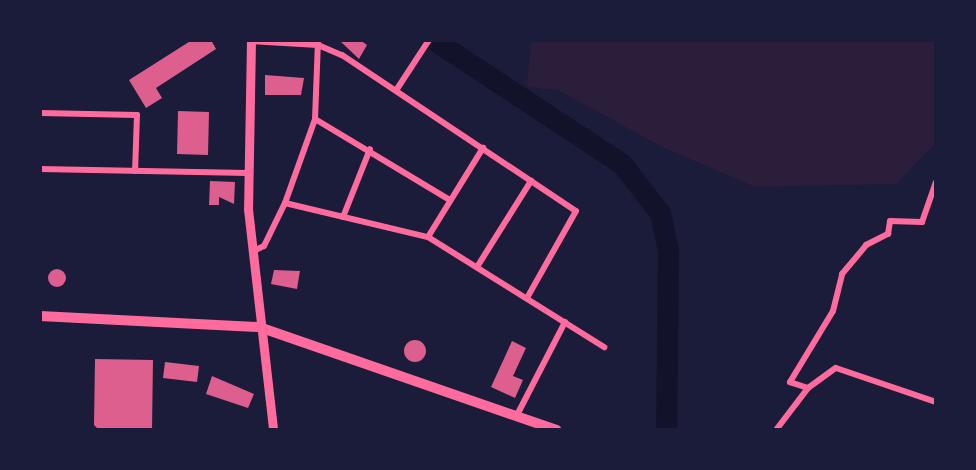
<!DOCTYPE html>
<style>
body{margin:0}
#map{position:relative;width:976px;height:470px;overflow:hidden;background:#1b1b3a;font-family:"Noto Sans",sans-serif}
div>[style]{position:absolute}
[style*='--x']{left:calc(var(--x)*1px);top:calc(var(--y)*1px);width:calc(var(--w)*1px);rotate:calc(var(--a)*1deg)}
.green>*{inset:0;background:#2a1e3b}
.river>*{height:21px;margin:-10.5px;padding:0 10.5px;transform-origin:10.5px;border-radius:10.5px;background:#12122b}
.building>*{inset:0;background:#dd5f8e}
.round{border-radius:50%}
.minor>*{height:6px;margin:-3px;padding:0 3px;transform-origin:3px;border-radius:3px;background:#ff6b9d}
.secondary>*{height:9px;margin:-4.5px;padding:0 4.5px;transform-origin:4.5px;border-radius:4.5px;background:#ff6b9d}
.trunk>*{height:10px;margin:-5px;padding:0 5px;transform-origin:5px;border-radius:5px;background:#ff6b9d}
span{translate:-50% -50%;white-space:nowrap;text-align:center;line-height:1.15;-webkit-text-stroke:6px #1b1b3a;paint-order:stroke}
.frame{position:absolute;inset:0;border:42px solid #1b1b3a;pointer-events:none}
</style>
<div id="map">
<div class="green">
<div style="clip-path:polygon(531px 41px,934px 41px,935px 144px,896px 184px,755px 187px,662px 147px,558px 90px,527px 87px)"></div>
</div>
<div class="river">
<div style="--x:434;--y:40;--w:225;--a:33.4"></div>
<div style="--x:622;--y:164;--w:62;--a:52.2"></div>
<div style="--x:660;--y:213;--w:40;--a:78"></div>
<div style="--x:668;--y:252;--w:178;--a:90.6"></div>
</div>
<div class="building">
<div style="clip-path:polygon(192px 40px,211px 40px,216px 49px,156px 88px,162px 98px,146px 108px,129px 80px)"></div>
<div style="clip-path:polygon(339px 40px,360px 40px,367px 45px,359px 59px)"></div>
<div style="clip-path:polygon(265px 75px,304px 78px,301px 95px,265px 95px)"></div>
<div style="clip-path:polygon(178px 111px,209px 112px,208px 155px,177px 154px)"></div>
<div style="clip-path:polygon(210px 181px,235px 182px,234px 204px,219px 197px,219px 205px,209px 205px)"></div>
<div class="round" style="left:48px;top:269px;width:18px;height:18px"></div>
<div style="clip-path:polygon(274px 270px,300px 271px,297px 289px,271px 284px)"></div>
<div class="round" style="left:404px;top:340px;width:22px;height:22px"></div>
<div style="clip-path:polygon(512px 341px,526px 348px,513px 376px,523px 380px,515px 398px,491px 387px)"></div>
<div style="clip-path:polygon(95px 359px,153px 360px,152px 430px,99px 430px,94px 425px)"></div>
<div style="clip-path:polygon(165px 362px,199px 366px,197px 382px,163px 378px)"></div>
<div style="clip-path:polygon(212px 376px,254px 394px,248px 408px,206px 394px)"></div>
</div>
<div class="minor">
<div style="--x:251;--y:41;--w:67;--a:3.4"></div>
<div style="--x:318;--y:45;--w:26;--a:23"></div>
<div style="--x:342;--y:55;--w:281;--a:33.7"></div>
<div style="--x:576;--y:211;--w:100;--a:119.4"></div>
<div style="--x:397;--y:89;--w:59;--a:-56.9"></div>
<div style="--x:40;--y:113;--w:97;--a:1.2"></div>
<div style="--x:137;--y:115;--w:56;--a:92"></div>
<div style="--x:315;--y:119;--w:157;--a:31"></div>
<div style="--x:40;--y:169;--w:208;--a:1.1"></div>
<div style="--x:285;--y:203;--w:89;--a:-70.3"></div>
<div style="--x:315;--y:119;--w:79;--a:-87.8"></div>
<div style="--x:343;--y:217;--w:73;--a:-68.3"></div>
<div style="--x:428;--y:237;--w:105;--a:-58.3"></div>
<div style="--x:252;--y:252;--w:13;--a:-27"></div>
<div style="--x:264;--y:246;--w:48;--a:-64"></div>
<div style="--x:285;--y:203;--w:147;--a:13.4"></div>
<div style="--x:428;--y:237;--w:208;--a:32"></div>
<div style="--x:477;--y:267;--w:102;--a:-57.9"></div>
<div style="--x:808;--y:388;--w:19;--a:-162"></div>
<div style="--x:790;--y:382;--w:83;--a:-58.8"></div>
<div style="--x:833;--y:311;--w:38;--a:-76"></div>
<div style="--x:842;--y:274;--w:38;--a:-50"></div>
<div style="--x:866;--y:245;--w:25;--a:-27"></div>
<div style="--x:888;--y:234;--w:13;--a:-81"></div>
<div style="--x:890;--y:221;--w:32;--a:2"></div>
<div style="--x:922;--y:222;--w:42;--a:-70.7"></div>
<div style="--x:516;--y:417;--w:107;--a:-62.7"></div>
<div style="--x:776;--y:430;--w:53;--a:-52.7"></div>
<div style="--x:808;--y:388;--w:34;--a:-36"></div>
<div style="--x:836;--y:368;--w:106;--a:18.8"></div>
</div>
<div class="secondary">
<div style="--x:251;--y:40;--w:169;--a:91"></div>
<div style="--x:248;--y:209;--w:222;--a:83.5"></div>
</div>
<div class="trunk">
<div style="--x:40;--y:316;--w:219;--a:2.9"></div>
<div style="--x:259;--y:327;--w:315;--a:19.1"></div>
</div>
<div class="frame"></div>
</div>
